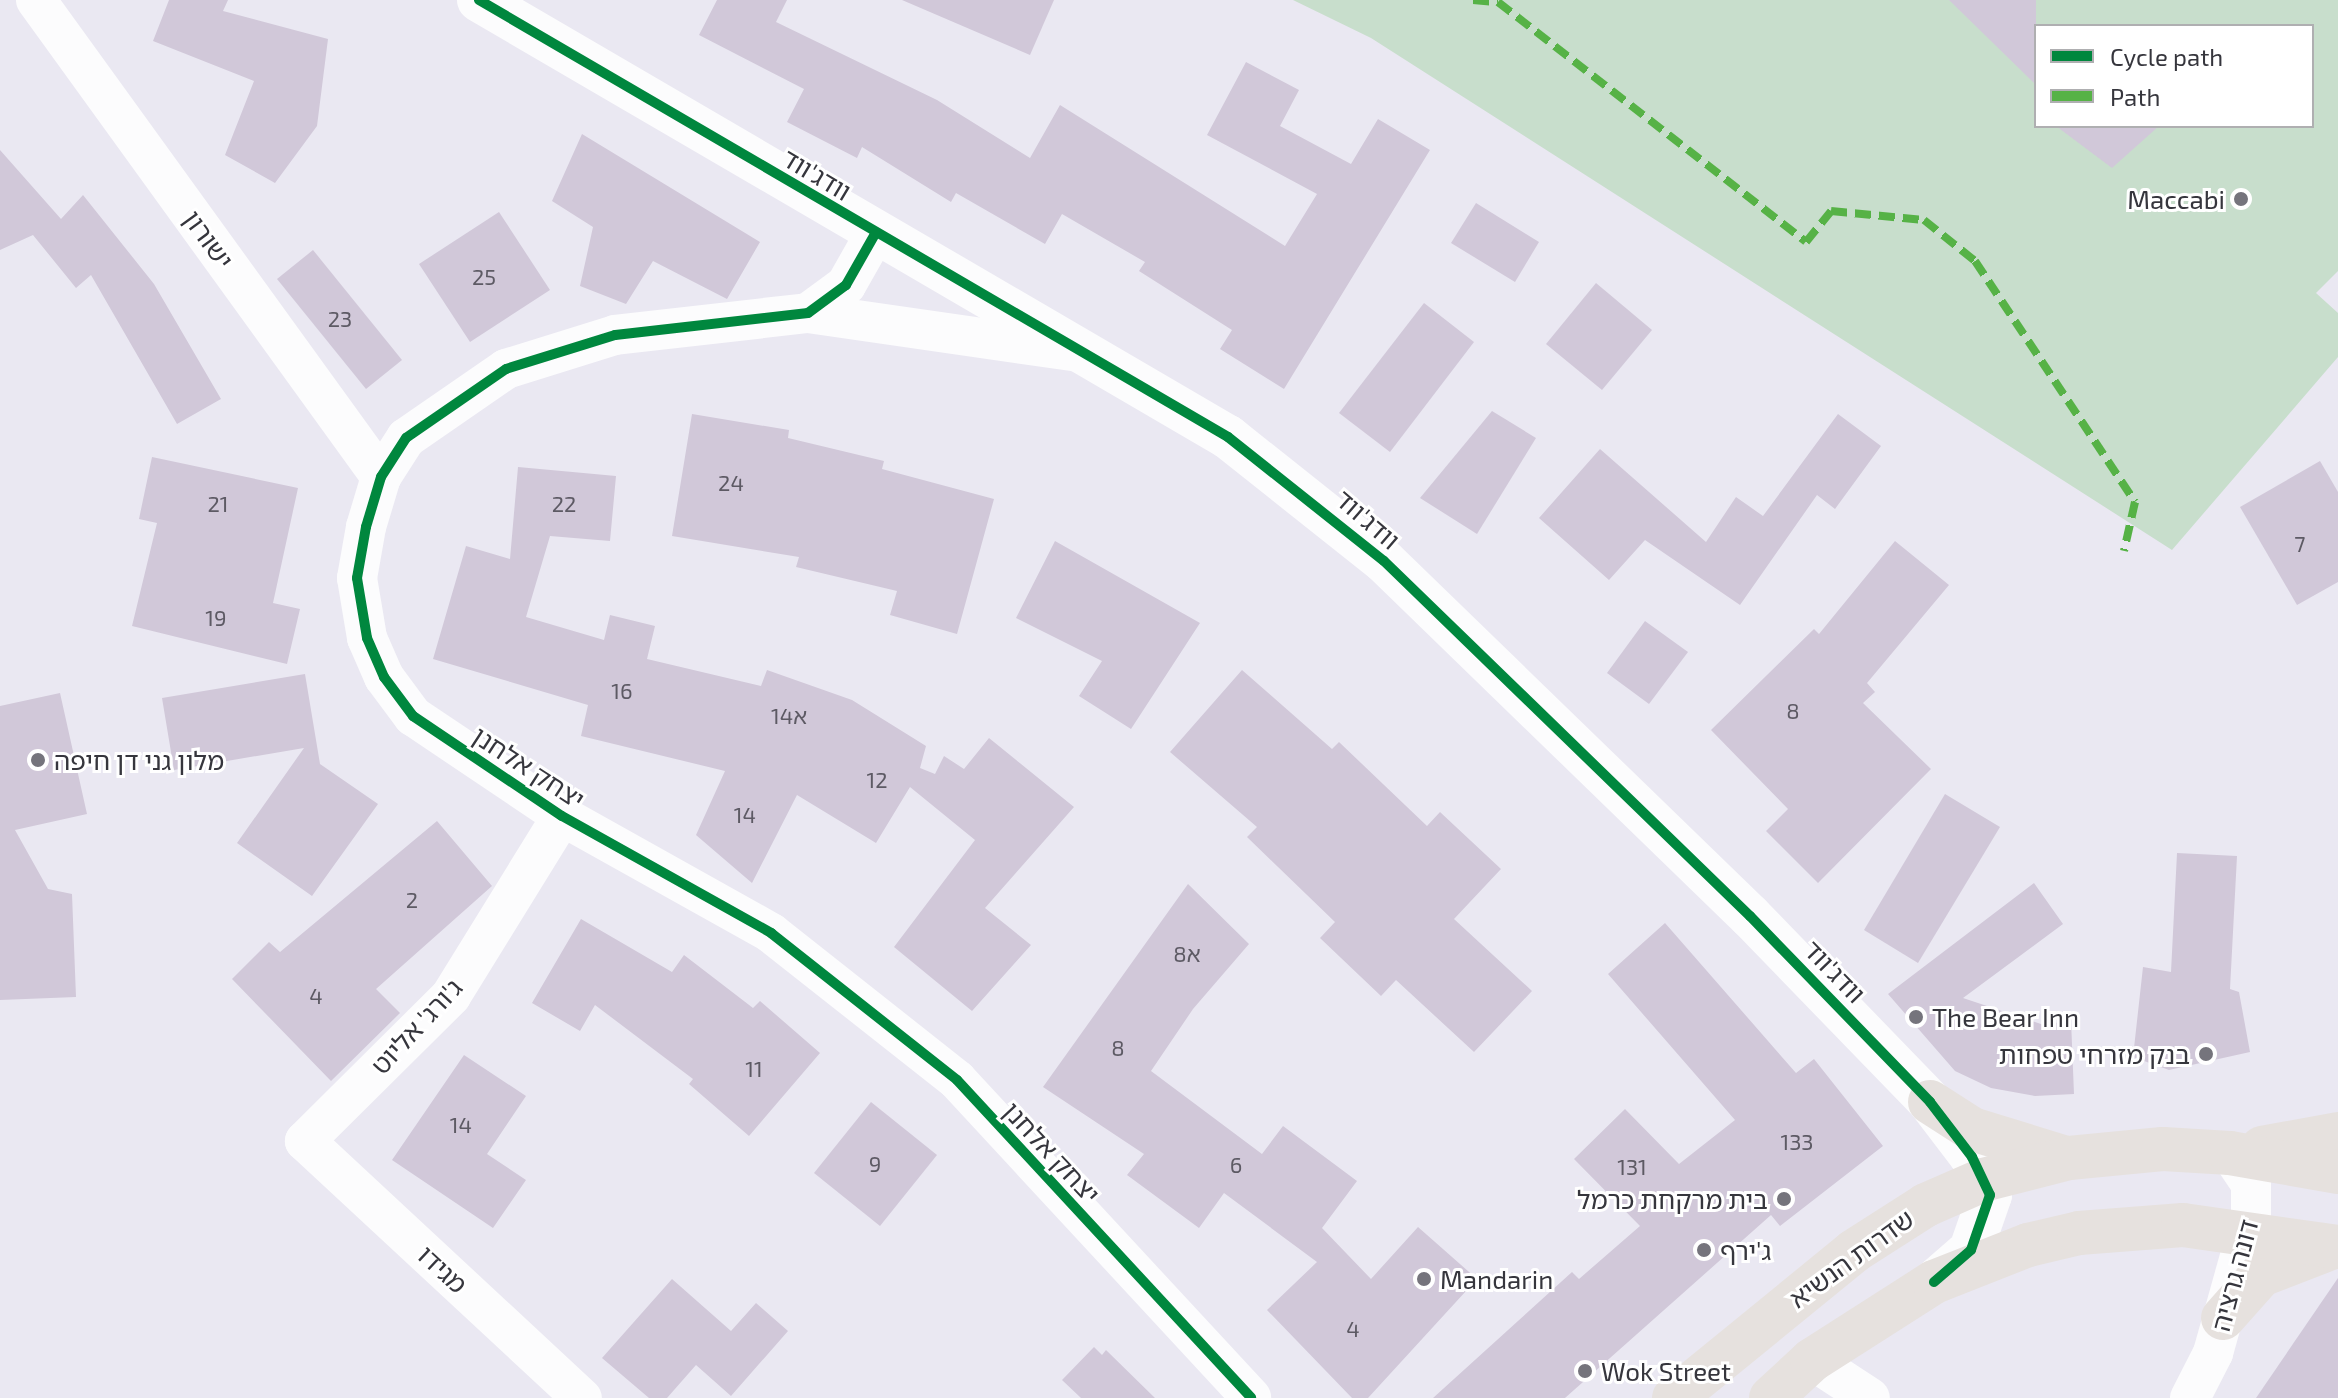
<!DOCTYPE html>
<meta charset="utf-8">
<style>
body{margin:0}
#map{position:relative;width:2338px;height:1398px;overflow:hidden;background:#eae8f2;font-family:"Exo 2","Noto Sans Hebrew",sans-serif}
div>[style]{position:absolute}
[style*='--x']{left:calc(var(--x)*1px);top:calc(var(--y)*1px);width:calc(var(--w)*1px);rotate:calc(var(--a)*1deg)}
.green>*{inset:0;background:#c8decc}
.building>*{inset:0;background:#d1c8d9}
.minor>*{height:40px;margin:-20px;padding:0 20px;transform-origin:20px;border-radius:20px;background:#fcfcfd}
.tertiary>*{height:44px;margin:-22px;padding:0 22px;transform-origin:22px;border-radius:22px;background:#fcfcfd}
.primary>*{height:44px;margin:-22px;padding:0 22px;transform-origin:22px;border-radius:22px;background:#e6e1de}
.quiet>*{height:8px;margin-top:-4px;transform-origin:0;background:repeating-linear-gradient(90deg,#56b246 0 16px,transparent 0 24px)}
.cycleway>*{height:10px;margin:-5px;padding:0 5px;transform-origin:5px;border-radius:5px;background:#00873e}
.dots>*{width:22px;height:22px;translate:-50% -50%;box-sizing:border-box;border:4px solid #fff;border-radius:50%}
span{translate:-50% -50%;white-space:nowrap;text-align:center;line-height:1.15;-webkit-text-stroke:6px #fff;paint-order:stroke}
.number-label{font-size:22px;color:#5d5a64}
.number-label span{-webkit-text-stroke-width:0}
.street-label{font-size:26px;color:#36363d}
.poi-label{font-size:26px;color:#36363d}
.right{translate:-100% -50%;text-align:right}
.left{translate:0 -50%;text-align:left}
.legend{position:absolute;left:2034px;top:24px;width:280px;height:104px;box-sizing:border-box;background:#fff;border:2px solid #afafb1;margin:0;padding:10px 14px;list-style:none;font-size:24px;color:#36363d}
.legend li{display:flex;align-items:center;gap:16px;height:40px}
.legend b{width:40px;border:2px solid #afafb1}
</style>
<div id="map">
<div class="green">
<div style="clip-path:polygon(evenodd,1293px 0,2338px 0,2338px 271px,2316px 293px,2338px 313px,2338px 357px,2172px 550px,1371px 38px,1293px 0,2036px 26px,2312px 26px,2312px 126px,2036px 126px,2036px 26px)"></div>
</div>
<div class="building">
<div style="clip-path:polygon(169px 0,228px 0,223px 11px,328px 39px,317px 126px,275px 183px,225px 155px,254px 81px,153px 41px)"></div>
<div style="clip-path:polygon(717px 0,787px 0,776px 22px,937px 100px,1030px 158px,1060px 105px,1285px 246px,1317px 194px,1207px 135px,1246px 62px,1299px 90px,1280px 126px,1351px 164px,1378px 119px,1430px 150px,1284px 389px,1220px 349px,1232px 330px,1139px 271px,1145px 262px,1062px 214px,1045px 244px,956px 193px,951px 202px,862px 147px,857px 158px,787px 122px,804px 89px,699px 35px)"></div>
<div style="clip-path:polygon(902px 0,1054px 0,1030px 55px)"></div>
<div style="clip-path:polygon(1949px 0,2036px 0,2036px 85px)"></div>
<div style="clip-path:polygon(2056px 126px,2159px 126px,2112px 168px)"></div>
<div style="clip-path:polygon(582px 134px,760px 242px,727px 299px,653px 261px,626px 304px,580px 286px,593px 227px,552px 201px)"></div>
<div style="clip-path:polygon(0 150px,61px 219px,83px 195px,154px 284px,221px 399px,177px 424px,91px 275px,76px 288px,33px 235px,0 250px)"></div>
<div style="clip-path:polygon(1476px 203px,1539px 242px,1515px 282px,1451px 243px)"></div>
<div style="clip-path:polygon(499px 212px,550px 290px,470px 342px,419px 264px)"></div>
<div style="clip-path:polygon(313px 250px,402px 360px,366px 389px,277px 279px)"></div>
<div style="clip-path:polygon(1596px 283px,1652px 330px,1602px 390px,1546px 344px)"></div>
<div style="clip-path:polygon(1424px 303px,1474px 342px,1390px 452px,1339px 413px)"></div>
<div style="clip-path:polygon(1492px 411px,1536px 438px,1477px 534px,1420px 498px)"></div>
<div style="clip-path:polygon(692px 414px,789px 430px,788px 438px,884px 461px,882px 469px,994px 499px,957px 634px,890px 615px,897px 591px,796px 567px,799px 557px,672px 536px)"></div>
<div style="clip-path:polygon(1838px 414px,1881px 446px,1835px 509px,1817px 495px,1740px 605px,1645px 540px,1609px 580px,1539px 518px,1600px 449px,1706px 542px,1736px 497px,1763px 516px)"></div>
<div style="clip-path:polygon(152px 457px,298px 488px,273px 603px,300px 609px,287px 664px,132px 626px,157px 523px,139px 519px)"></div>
<div style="clip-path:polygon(2320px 461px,2338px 492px,2338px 582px,2297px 605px,2240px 507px)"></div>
<div style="clip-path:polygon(518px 467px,616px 476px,610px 541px,550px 536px,526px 617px,604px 640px,610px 615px,655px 626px,647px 659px,761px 686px,767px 670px,852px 700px,926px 746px,920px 768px,935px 774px,944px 756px,964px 769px,989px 738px,1074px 807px,985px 908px,1031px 945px,972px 1011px,894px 947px,975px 840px,910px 787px,876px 843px,797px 795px,752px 883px,696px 835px,725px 771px,581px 736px,588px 705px,433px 659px,466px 546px,510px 559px)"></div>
<div style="clip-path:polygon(1055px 541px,1200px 623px,1131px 729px,1079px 696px,1102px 661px,1016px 618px)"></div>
<div style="clip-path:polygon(1895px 541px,1949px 585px,1867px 683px,1875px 692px,1863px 703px,1931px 769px,1818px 883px,1766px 831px,1788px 809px,1711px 730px,1814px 629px,1819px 634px)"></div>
<div style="clip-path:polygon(1645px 621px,1688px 652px,1649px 704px,1607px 673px)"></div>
<div style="clip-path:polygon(1242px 670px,1332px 749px,1339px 742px,1427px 826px,1440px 812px,1501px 869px,1454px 919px,1532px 991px,1474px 1052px,1396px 980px,1381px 996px,1320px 938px,1335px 922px,1247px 837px,1257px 827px,1170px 752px)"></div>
<div style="clip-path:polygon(305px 674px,320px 764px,378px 804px,312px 896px,237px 843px,304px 748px,174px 770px,162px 698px)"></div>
<div style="clip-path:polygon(60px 693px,87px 814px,15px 830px,48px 889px,72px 894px,76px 997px,0 1000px,0 706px)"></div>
<div style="clip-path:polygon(1945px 794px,2000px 827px,1918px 963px,1864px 930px)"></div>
<div style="clip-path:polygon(437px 821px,492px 886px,376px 989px,400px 1013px,331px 1081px,232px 979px,269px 942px,280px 952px)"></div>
<div style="clip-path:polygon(2177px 853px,2237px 856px,2230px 989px,2239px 992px,2250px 1052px,2169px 1070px,2133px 1057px,2143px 967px,2171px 972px)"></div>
<div style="clip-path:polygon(2034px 883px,2063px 924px,1963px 998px,2044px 1025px,2071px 1020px,2074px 1094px,2035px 1096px,1991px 1088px,1955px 1071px,1888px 994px)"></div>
<div style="clip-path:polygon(1188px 884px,1249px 944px,1193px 1009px,1151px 1071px,1262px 1154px,1283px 1126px,1357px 1181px,1322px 1228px,1371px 1279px,1418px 1227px,1477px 1279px,1368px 1398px,1352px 1398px,1267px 1310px,1317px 1262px,1224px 1193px,1199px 1228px,1127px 1175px,1144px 1154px,1043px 1087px)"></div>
<div style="clip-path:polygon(581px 919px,672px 972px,684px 955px,753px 1008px,760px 1001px,820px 1053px,749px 1136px,689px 1084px,693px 1079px,595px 1005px,580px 1031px,532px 1003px)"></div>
<div style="clip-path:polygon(1665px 923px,1796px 1073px,1814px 1059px,1883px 1146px,1780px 1226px,1771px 1215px,1565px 1398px,1433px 1398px,1572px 1272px,1579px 1279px,1640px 1226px,1574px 1159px,1625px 1109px,1679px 1164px,1735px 1120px,1608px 974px)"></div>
<div style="clip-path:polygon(464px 1055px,526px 1096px,487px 1154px,526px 1180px,493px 1228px,392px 1160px)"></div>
<div style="clip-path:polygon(871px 1102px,937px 1155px,880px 1226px,814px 1173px)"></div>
<div style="clip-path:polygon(2338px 1278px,2338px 1398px,2256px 1398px)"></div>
<div style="clip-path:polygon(672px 1279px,731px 1331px,756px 1303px,788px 1331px,731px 1396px,696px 1365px,667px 1398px,649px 1398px,602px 1358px)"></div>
<div style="clip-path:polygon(1094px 1347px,1102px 1355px,1106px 1350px,1155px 1398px,1081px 1398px,1062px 1380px)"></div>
</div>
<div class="minor">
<div style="--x:36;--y:0;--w:589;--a:54.12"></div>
<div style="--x:875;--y:234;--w:59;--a:119.6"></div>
<div style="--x:846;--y:285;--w:47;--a:143.6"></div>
<div style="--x:808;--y:313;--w:194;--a:173.5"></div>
<div style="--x:615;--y:335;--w:114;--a:162.7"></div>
<div style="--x:506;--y:369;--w:121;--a:145.4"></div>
<div style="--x:406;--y:438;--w:46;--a:122.7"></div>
<div style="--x:381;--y:477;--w:52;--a:106.7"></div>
<div style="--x:366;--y:527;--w:52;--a:100"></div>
<div style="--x:357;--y:578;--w:61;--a:80.5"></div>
<div style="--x:367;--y:638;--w:43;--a:66.4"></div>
<div style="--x:384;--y:677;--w:49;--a:53.4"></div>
<div style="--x:413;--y:716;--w:179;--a:33.9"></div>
<div style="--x:562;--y:816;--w:240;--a:29.2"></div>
<div style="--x:771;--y:933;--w:237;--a:38.3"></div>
<div style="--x:957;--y:1080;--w:433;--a:47.2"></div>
<div style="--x:808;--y:313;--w:272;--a:8.2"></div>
<div style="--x:562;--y:816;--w:211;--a:121.7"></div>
<div style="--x:451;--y:996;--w:206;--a:135.2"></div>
<div style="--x:305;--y:1141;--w:378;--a:42.9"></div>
<div style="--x:1812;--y:1360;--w:69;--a:33.2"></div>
<div style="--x:2190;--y:1398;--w:51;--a:-62.9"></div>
<div style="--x:2213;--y:1353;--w:141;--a:-74.4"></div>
<div style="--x:2251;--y:1217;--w:33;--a:-90"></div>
<div style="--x:2251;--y:1184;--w:37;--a:-124"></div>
</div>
<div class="tertiary">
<div style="--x:479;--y:0;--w:867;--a:30.26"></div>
<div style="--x:1228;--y:437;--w:199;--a:38.5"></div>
<div style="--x:1384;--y:561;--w:510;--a:44.13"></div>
<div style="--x:1750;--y:916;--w:259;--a:45.9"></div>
<div style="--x:1930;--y:1102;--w:69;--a:52.6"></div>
<div style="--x:1972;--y:1157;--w:42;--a:64.7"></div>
<div style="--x:1990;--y:1195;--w:58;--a:109.1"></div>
<div style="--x:1971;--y:1250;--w:49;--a:139.1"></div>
</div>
<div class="primary">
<div style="--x:1930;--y:1102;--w:50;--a:32.7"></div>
<div style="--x:1972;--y:1129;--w:95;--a:17.1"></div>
<div style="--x:2262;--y:1148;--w:77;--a:-10.4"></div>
<div style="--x:2223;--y:1318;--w:57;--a:-48.5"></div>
<div style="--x:2261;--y:1275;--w:75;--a:-21.1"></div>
<div style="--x:1674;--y:1398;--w:232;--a:-39.2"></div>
<div style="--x:1854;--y:1251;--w:85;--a:-32.6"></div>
<div style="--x:1926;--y:1205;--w:62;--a:-23.7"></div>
<div style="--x:1983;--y:1180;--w:89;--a:-14.3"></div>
<div style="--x:2069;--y:1158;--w:94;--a:-5.5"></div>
<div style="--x:2163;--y:1149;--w:67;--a:3.4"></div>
<div style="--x:2230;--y:1153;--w:110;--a:10"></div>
<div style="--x:1771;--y:1398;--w:56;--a:-42.8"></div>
<div style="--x:1812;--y:1360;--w:145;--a:-32.6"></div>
<div style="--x:1934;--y:1282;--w:101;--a:-21.5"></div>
<div style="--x:2028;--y:1245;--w:52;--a:-13.2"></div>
<div style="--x:2079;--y:1233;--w:104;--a:-4.4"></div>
<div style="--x:2183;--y:1225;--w:157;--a:8.1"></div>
</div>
<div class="quiet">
<div style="--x:1473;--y:0;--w:25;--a:5"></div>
<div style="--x:1498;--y:2;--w:390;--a:37.9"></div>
<div style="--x:1806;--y:242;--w:40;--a:-51"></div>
<div style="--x:1831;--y:211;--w:93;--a:5.5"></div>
<div style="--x:1924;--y:220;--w:65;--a:38.8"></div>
<div style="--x:1975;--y:261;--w:289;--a:56.4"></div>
<div style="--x:2135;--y:502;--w:50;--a:102.7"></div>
</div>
<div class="cycleway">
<div style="--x:479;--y:0;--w:867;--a:30.26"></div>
<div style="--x:1228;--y:437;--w:199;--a:38.5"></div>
<div style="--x:1384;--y:561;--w:510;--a:44.13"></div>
<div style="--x:1750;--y:916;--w:259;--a:45.9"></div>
<div style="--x:1930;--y:1102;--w:69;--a:52.6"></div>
<div style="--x:1972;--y:1157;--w:42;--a:64.7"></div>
<div style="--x:1990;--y:1195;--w:58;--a:109.1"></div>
<div style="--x:1971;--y:1250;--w:49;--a:139.1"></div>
<div style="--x:875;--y:234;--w:59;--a:119.6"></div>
<div style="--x:846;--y:285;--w:47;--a:143.6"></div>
<div style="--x:808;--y:313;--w:194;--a:173.5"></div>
<div style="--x:615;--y:335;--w:114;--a:162.7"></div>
<div style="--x:506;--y:369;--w:121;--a:145.4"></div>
<div style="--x:406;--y:438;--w:46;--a:122.7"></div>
<div style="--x:381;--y:477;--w:52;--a:106.7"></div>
<div style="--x:366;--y:527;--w:52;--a:100"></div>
<div style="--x:357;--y:578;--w:61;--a:80.5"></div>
<div style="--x:367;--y:638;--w:43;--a:66.4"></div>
<div style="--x:384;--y:677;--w:49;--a:53.4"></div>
<div style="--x:413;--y:716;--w:179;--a:33.9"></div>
<div style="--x:562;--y:816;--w:240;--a:29.2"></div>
<div style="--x:771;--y:933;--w:237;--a:38.3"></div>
<div style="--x:957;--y:1080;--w:433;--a:47.2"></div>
</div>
<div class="dots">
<div style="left:2241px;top:199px;background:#75747c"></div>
<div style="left:38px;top:760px;background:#75747c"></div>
<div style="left:1916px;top:1017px;background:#75747c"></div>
<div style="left:2206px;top:1054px;background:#75747c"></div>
<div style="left:1784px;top:1199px;background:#75747c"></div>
<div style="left:1704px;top:1250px;background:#75747c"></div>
<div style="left:1424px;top:1279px;background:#75747c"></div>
<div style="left:1585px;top:1371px;background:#75747c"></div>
</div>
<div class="number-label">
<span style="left:484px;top:277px">25</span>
<span style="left:340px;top:319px">23</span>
<span style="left:731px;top:483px">24</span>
<span style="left:218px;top:504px">21</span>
<span style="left:564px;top:504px">22</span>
<span style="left:2300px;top:544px">7</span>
<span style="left:216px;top:618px">19</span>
<span style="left:622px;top:691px">16</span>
<span style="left:1793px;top:711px">8</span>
<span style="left:789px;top:716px">14א</span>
<span style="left:877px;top:780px">12</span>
<span style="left:745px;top:815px">14</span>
<span style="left:412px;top:900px">2</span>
<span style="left:1187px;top:954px">8א</span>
<span style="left:316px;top:996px">4</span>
<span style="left:1118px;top:1048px">8</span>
<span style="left:754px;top:1069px">11</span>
<span style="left:461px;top:1125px">14</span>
<span style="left:1797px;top:1142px">133</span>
<span style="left:875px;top:1164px">9</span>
<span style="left:1236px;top:1165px">6</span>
<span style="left:1632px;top:1167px">131</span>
<span style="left:1353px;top:1329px">4</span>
</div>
<div class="street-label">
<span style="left:817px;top:174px;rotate:31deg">וודג'ווד</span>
<span style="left:209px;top:239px;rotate:54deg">ישורון</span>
<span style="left:1368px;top:519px;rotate:41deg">וודג'ווד</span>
<span style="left:529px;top:767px;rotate:33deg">יצחק אלחנן</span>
<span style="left:1835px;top:971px;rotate:46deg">וודג'ווד</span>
<span style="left:416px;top:1026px;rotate:-47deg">ג'ורג' אליוט</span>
<span style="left:1052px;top:1152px;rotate:47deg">יצחק אלחנן</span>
<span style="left:1851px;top:1258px;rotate:-36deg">שדרות הנשיא</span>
<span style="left:443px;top:1269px;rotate:43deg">מגידו</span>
<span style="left:2234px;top:1275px;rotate:-75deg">דונה גרציה</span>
</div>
<div class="poi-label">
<span class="right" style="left:2225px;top:199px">Maccabi</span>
<span class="left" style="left:54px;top:760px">מלון גני דן חיפה</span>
<span class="left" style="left:1932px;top:1017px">The Bear Inn</span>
<span class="right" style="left:2190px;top:1054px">בנק מזרחי טפחות</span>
<span class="right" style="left:1768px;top:1199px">בית מרקחת כרמל</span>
<span class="left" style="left:1720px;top:1250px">ג'ירף</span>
<span class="left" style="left:1440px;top:1279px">Mandarin</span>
<span class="left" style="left:1601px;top:1371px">Wok Street</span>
</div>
<ul class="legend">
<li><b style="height:10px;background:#00873e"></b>Cycle path</li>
<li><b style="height:10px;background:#56b246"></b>Path</li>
</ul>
</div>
